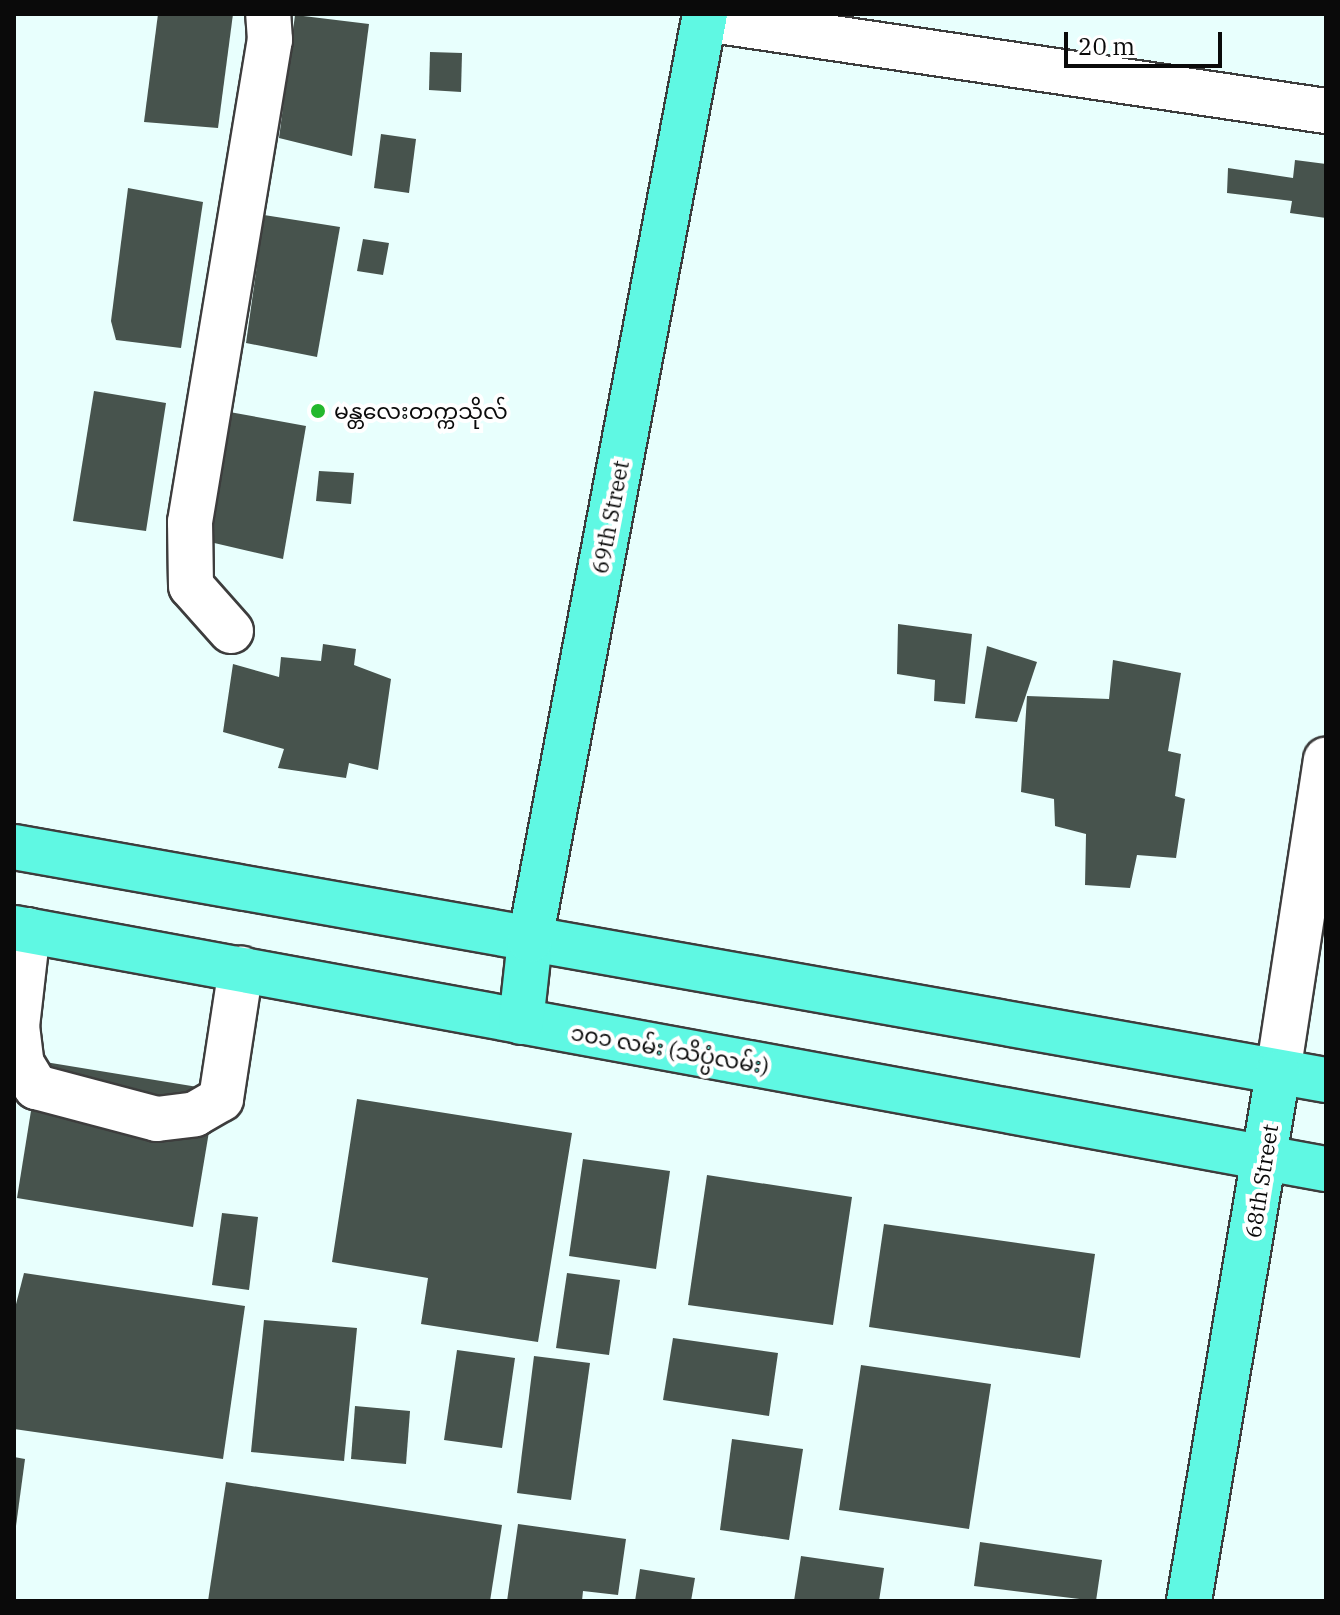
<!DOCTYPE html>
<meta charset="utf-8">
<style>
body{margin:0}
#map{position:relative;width:1340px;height:1615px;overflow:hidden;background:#e8fffd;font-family:"IBM Plex Serif","Noto Sans Myanmar",serif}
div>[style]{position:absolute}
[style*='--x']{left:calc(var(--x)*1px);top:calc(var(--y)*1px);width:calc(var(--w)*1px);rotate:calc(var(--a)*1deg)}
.building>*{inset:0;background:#47534d}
.roads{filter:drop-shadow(2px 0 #3d3d3d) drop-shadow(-2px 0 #3d3d3d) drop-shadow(0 2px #3d3d3d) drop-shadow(0 -2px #3d3d3d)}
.minor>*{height:44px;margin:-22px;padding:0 22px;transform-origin:22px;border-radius:22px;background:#fff}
.major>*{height:44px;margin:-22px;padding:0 22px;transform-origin:22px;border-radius:22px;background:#5ff8e3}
.dots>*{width:22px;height:22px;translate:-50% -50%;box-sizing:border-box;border:4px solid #fff;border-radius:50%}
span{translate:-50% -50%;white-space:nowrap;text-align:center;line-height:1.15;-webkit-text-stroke:8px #fff;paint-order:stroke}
.poi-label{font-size:22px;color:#0a0a0a}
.left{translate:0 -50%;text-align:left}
.street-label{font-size:22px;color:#0a0a0a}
.frame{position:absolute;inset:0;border:16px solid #0a0a0a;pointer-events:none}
.scale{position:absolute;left:1064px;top:32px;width:158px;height:36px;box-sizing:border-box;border:4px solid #0a0a0a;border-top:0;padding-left:10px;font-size:24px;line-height:28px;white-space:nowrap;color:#0a0a0a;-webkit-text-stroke:6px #fff;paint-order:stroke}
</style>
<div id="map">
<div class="building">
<div style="clip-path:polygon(158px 14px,233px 14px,218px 128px,144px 122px)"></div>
<div style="clip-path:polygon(295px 15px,369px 24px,352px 156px,279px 138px)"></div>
<div style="clip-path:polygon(430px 52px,462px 53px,461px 92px,429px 90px)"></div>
<div style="clip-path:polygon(381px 134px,416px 139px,409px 193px,374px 188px)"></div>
<div style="clip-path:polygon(1295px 160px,1326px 164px,1326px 218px,1290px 213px,1292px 201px,1227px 193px,1228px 168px,1293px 178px)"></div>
<div style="clip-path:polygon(128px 188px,203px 202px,181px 348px,116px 340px,111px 321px)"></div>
<div style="clip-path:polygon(264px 215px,340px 227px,317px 357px,246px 343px)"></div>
<div style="clip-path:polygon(363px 239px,389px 243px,383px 275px,357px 271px)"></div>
<div style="clip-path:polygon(94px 391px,166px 403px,146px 531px,73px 521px)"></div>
<div style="clip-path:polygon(224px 411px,306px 426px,283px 559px,210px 542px)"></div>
<div style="clip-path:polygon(319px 471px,354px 473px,351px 504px,316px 501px)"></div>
<div style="clip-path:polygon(898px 624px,972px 634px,965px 704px,934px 701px,935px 680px,897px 674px)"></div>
<div style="clip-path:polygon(323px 644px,356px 649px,354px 665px,391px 679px,378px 770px,349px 763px,346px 778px,278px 768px,284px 749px,223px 732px,233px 664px,279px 677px,281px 657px,321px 661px)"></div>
<div style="clip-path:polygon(987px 646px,1037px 662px,1017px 722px,975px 718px)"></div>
<div style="clip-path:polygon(1113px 660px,1181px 673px,1168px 751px,1181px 754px,1175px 796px,1185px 799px,1176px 858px,1137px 855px,1130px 888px,1085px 885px,1086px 834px,1055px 826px,1054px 799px,1021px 792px,1027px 696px,1109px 699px)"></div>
<div style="clip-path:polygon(39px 1061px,216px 1090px,193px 1227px,17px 1198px)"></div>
<div style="clip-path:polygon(357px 1099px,572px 1133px,538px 1342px,421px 1324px,428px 1278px,332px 1262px)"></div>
<div style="clip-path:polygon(583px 1159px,670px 1171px,656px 1269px,569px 1256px)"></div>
<div style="clip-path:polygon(707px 1175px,852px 1197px,833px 1325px,688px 1305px)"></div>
<div style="clip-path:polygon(222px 1213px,258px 1217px,249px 1290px,212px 1285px)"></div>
<div style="clip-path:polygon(884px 1224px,1095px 1254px,1080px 1358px,869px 1327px)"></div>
<div style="clip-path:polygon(24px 1273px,245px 1306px,223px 1459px,14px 1429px,14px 1312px)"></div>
<div style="clip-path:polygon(567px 1273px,620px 1280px,609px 1355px,556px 1348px)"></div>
<div style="clip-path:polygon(264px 1320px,357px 1328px,344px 1461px,251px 1452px)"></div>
<div style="clip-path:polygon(673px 1338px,778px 1353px,769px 1416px,663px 1400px)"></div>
<div style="clip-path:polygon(457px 1350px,515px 1358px,502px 1448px,444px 1440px)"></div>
<div style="clip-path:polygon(534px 1356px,590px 1363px,571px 1500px,517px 1493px)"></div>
<div style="clip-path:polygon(861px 1365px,991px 1384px,969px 1529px,839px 1510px)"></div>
<div style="clip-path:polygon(355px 1406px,410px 1411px,406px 1464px,351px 1459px)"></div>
<div style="clip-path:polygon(732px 1439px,803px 1449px,789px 1540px,720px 1530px)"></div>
<div style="clip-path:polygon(14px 1457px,25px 1459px,16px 1526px,14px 1525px)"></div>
<div style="clip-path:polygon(226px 1482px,502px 1525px,490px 1601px,208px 1601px)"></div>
<div style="clip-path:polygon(518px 1524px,626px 1539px,618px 1595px,583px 1591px,582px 1601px,507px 1601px)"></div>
<div style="clip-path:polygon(980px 1542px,1102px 1560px,1096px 1601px,974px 1586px)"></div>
<div style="clip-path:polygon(801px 1556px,884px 1568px,879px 1601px,794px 1601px)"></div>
<div style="clip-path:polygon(640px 1569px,695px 1578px,691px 1601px,635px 1601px)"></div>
</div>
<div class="roads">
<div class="minor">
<div style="--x:705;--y:19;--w:628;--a:8.43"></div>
<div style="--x:231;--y:631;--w:60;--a:-131.6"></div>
<div style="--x:191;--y:586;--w:64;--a:-90.9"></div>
<div style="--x:190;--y:522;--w:489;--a:-80.6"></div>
<div style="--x:270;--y:40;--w:26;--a:-94"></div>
<div style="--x:28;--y:930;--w:97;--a:96.5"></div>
<div style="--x:17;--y:1026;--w:38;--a:83"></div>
<div style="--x:22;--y:1064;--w:27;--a:59"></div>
<div style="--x:36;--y:1087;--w:125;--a:14.8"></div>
<div style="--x:157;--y:1119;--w:38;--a:-7"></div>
<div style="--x:195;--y:1114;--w:30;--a:-30"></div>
<div style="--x:221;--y:1099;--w:132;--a:-81.3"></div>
<div style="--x:1278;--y:1073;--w:317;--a:-81.3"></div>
</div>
<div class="major">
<div style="--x:14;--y:847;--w:1333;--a:10.07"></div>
<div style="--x:14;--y:928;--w:1334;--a:10.41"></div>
<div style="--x:521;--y:1022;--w:82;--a:-83.7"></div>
<div style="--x:530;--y:940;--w:942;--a:-79.3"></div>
<div style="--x:1189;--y:1601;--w:535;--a:-80.43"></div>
</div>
</div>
<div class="dots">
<div style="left:318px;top:411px;background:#24b82d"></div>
</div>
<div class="poi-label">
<span class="left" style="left:334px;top:411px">မန္တလေးတက္ကသိုလ်</span>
</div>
<div class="street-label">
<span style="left:610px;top:517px;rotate:-79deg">69th Street</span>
<span style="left:670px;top:1049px;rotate:10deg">၁၀၁ လမ်း (သိပ္ပံလမ်း)</span>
<span style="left:1261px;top:1181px;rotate:-81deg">68th Street</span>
</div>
<div class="frame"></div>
<div class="scale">20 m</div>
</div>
